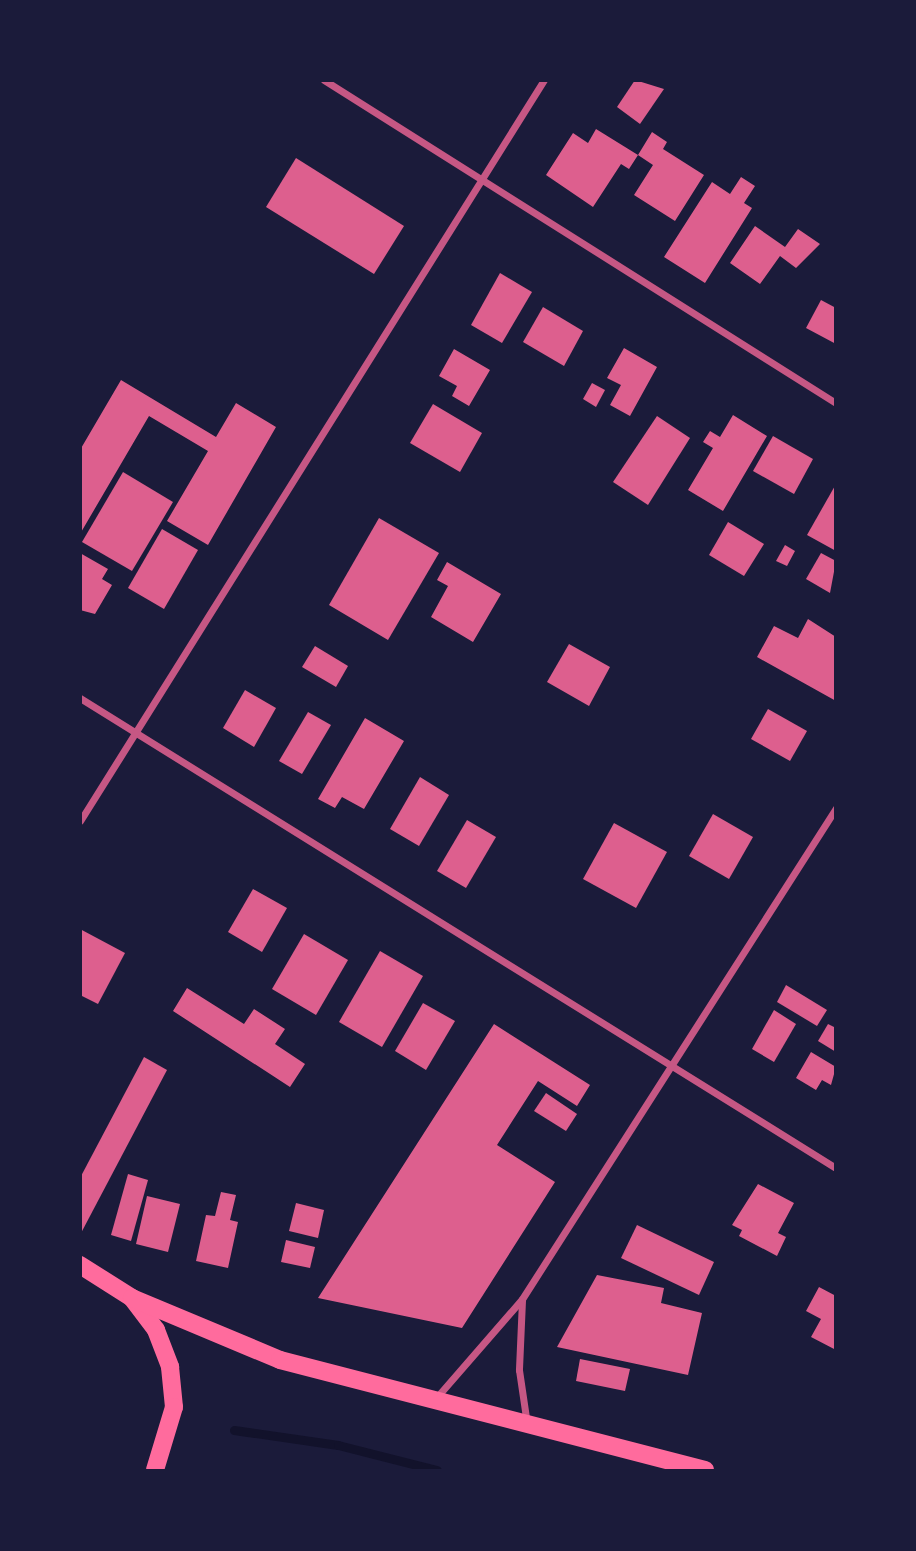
<!DOCTYPE html>
<style>
body{margin:0}
#map{position:relative;width:916px;height:1551px;overflow:hidden;background:#1b1b3a;font-family:"Roboto Condensed",sans-serif}
div>[style]{position:absolute}
[style*='--x']{left:calc(var(--x)*1px);top:calc(var(--y)*1px);width:calc(var(--w)*1px);rotate:calc(var(--a)*1deg)}
.stream>*{height:9px;margin:-4.5px;padding:0 4.5px;transform-origin:4.5px;border-radius:4.5px;background:#12122b}
.building>*{inset:0;background:#dd5f8e}
.minor>*{height:7px;margin:-3.5px;padding:0 3.5px;transform-origin:3.5px;border-radius:3.5px;background:#c65784}
.primary>*{height:18px;margin:-9px;padding:0 9px;transform-origin:9px;border-radius:9px;background:#ff6b9d}
span{translate:-50% -50%;white-space:nowrap;text-align:center;line-height:1.15;-webkit-text-stroke:5px #1b1b3a;paint-order:stroke}
.frame{position:absolute;inset:0;border:82px solid #1b1b3a;pointer-events:none}
</style>
<div id="map">
<div class="stream">
<div style="--x:234;--y:1430;--w:105;--a:8.2"></div>
<div style="--x:338;--y:1445;--w:102;--a:14.2"></div>
</div>
<div class="building">
<div style="clip-path:polygon(635px 80px,664px 89px,640px 124px,617px 107px)"></div>
<div style="clip-path:polygon(596px 129px,638px 155px,629px 169px,621px 164px,593px 207px,546px 175px,573px 133px,588px 143px)"></div>
<div style="clip-path:polygon(652px 132px,667px 142px,663px 149px,704px 175px,675px 221px,634px 195px,653px 165px,638px 155px)"></div>
<div style="clip-path:polygon(296px 158px,404px 226px,374px 274px,266px 207px)"></div>
<div style="clip-path:polygon(741px 177px,755px 186px,744px 203px,752px 208px,705px 283px,664px 257px,712px 182px,730px 194px)"></div>
<div style="clip-path:polygon(755px 226px,785px 247px,798px 229px,820px 244px,796px 268px,780px 256px,760px 284px,730px 263px)"></div>
<div style="clip-path:polygon(500px 273px,532px 292px,502px 343px,471px 325px)"></div>
<div style="clip-path:polygon(821px 300px,836px 308px,836px 344px,806px 328px)"></div>
<div style="clip-path:polygon(543px 307px,583px 331px,564px 366px,523px 342px)"></div>
<div style="clip-path:polygon(624px 348px,657px 367px,630px 416px,610px 405px,621px 385px,607px 378px)"></div>
<div style="clip-path:polygon(454px 349px,490px 370px,469px 406px,452px 396px,457px 386px,439px 376px)"></div>
<div style="clip-path:polygon(121px 380px,216px 437px,236px 403px,276px 427px,208px 545px,167px 521px,208px 451px,149px 416px,80px 534px,80px 450px)"></div>
<div style="clip-path:polygon(592px 383px,605px 390px,596px 407px,583px 399px)"></div>
<div style="clip-path:polygon(433px 404px,482px 433px,460px 472px,410px 443px)"></div>
<div style="clip-path:polygon(733px 415px,767px 436px,723px 511px,688px 490px,713px 448px,703px 442px,710px 431px,720px 437px)"></div>
<div style="clip-path:polygon(657px 416px,690px 438px,648px 505px,613px 482px)"></div>
<div style="clip-path:polygon(773px 436px,813px 459px,794px 494px,753px 471px)"></div>
<div style="clip-path:polygon(123px 472px,173px 502px,132px 571px,82px 542px)"></div>
<div style="clip-path:polygon(836px 484px,836px 551px,807px 535px)"></div>
<div style="clip-path:polygon(379px 518px,439px 553px,388px 640px,329px 605px)"></div>
<div style="clip-path:polygon(728px 522px,764px 544px,744px 576px,709px 555px)"></div>
<div style="clip-path:polygon(162px 529px,198px 550px,164px 609px,128px 588px)"></div>
<div style="clip-path:polygon(785px 545px,795px 551px,787px 566px,776px 561px)"></div>
<div style="clip-path:polygon(80px 553px,108px 569px,102px 579px,112px 585px,95px 614px,80px 610px)"></div>
<div style="clip-path:polygon(821px 553px,836px 561px,830px 593px,806px 579px)"></div>
<div style="clip-path:polygon(447px 562px,501px 594px,473px 642px,431px 617px,448px 586px,437px 580px)"></div>
<div style="clip-path:polygon(808px 619px,836px 637px,836px 701px,757px 657px,774px 626px,798px 638px)"></div>
<div style="clip-path:polygon(569px 644px,610px 667px,589px 706px,547px 682px)"></div>
<div style="clip-path:polygon(315px 646px,348px 666px,336px 687px,302px 667px)"></div>
<div style="clip-path:polygon(245px 690px,276px 708px,254px 747px,223px 728px)"></div>
<div style="clip-path:polygon(768px 709px,807px 731px,790px 761px,751px 739px)"></div>
<div style="clip-path:polygon(308px 712px,331px 725px,302px 774px,279px 761px)"></div>
<div style="clip-path:polygon(365px 718px,404px 741px,364px 809px,342px 797px,335px 808px,318px 799px)"></div>
<div style="clip-path:polygon(420px 777px,449px 795px,419px 846px,390px 829px)"></div>
<div style="clip-path:polygon(713px 814px,753px 837px,729px 879px,689px 856px)"></div>
<div style="clip-path:polygon(467px 820px,496px 837px,466px 888px,437px 871px)"></div>
<div style="clip-path:polygon(614px 823px,667px 852px,636px 908px,583px 879px)"></div>
<div style="clip-path:polygon(253px 889px,287px 908px,262px 952px,228px 932px)"></div>
<div style="clip-path:polygon(80px 929px,125px 953px,98px 1004px,80px 995px)"></div>
<div style="clip-path:polygon(304px 934px,348px 960px,316px 1015px,272px 989px)"></div>
<div style="clip-path:polygon(380px 951px,423px 976px,382px 1047px,339px 1022px)"></div>
<div style="clip-path:polygon(786px 985px,827px 1010px,817px 1026px,777px 1002px)"></div>
<div style="clip-path:polygon(187px 988px,244px 1024px,254px 1009px,285px 1029px,275px 1044px,305px 1064px,290px 1087px,173px 1011px)"></div>
<div style="clip-path:polygon(423px 1003px,455px 1021px,426px 1070px,395px 1051px)"></div>
<div style="clip-path:polygon(774px 1010px,796px 1024px,774px 1062px,752px 1049px)"></div>
<div style="clip-path:polygon(494px 1024px,590px 1085px,577px 1106px,538px 1081px,497px 1145px,555px 1182px,462px 1328px,318px 1298px)"></div>
<div style="clip-path:polygon(828px 1024px,836px 1028px,836px 1052px,818px 1041px)"></div>
<div style="clip-path:polygon(811px 1052px,836px 1067px,831px 1085px,822px 1080px,816px 1090px,796px 1078px)"></div>
<div style="clip-path:polygon(144px 1057px,167px 1070px,80px 1235px,80px 1178px)"></div>
<div style="clip-path:polygon(546px 1093px,577px 1114px,566px 1131px,534px 1111px)"></div>
<div style="clip-path:polygon(128px 1174px,148px 1180px,131px 1241px,111px 1235px)"></div>
<div style="clip-path:polygon(758px 1184px,794px 1203px,778px 1233px,786px 1237px,777px 1256px,739px 1236px,742px 1230px,732px 1225px)"></div>
<div style="clip-path:polygon(221px 1192px,236px 1195px,230px 1220px,238px 1222px,228px 1268px,196px 1261px,206px 1215px,215px 1216px)"></div>
<div style="clip-path:polygon(147px 1196px,180px 1204px,168px 1252px,136px 1244px)"></div>
<div style="clip-path:polygon(296px 1203px,324px 1210px,318px 1238px,289px 1231px)"></div>
<div style="clip-path:polygon(637px 1225px,714px 1262px,699px 1295px,621px 1258px)"></div>
<div style="clip-path:polygon(286px 1240px,315px 1247px,310px 1268px,281px 1262px)"></div>
<div style="clip-path:polygon(597px 1275px,664px 1288px,661px 1303px,702px 1313px,688px 1375px,557px 1347px)"></div>
<div style="clip-path:polygon(819px 1287px,836px 1296px,836px 1350px,811px 1337px,821px 1319px,806px 1311px)"></div>
<div style="clip-path:polygon(580px 1359px,630px 1369px,625px 1391px,576px 1381px)"></div>
</div>
<div class="minor">
<div style="--x:324;--y:80;--w:605;--a:32.25"></div>
<div style="--x:80;--y:698;--w:890;--a:31.87"></div>
<div style="--x:80;--y:821;--w:874;--a:-57.95"></div>
<div style="--x:522;--y:1300;--w:70;--a:92.5"></div>
<div style="--x:519;--y:1370;--w:55;--a:81.6"></div>
<div style="--x:436;--y:1398;--w:131;--a:-49"></div>
<div style="--x:522;--y:1299;--w:583;--a:-57.4"></div>
</div>
<div class="primary">
<div style="--x:80;--y:1265;--w:62;--a:32.4"></div>
<div style="--x:132;--y:1298;--w:40;--a:53"></div>
<div style="--x:156;--y:1330;--w:40;--a:69"></div>
<div style="--x:170;--y:1367;--w:40;--a:84.3"></div>
<div style="--x:174;--y:1407;--w:66;--a:106.8"></div>
<div style="--x:132;--y:1298;--w:160;--a:22.7"></div>
<div style="--x:280;--y:1360;--w:439;--a:14.5"></div>
</div>
<div class="frame"></div>
</div>
